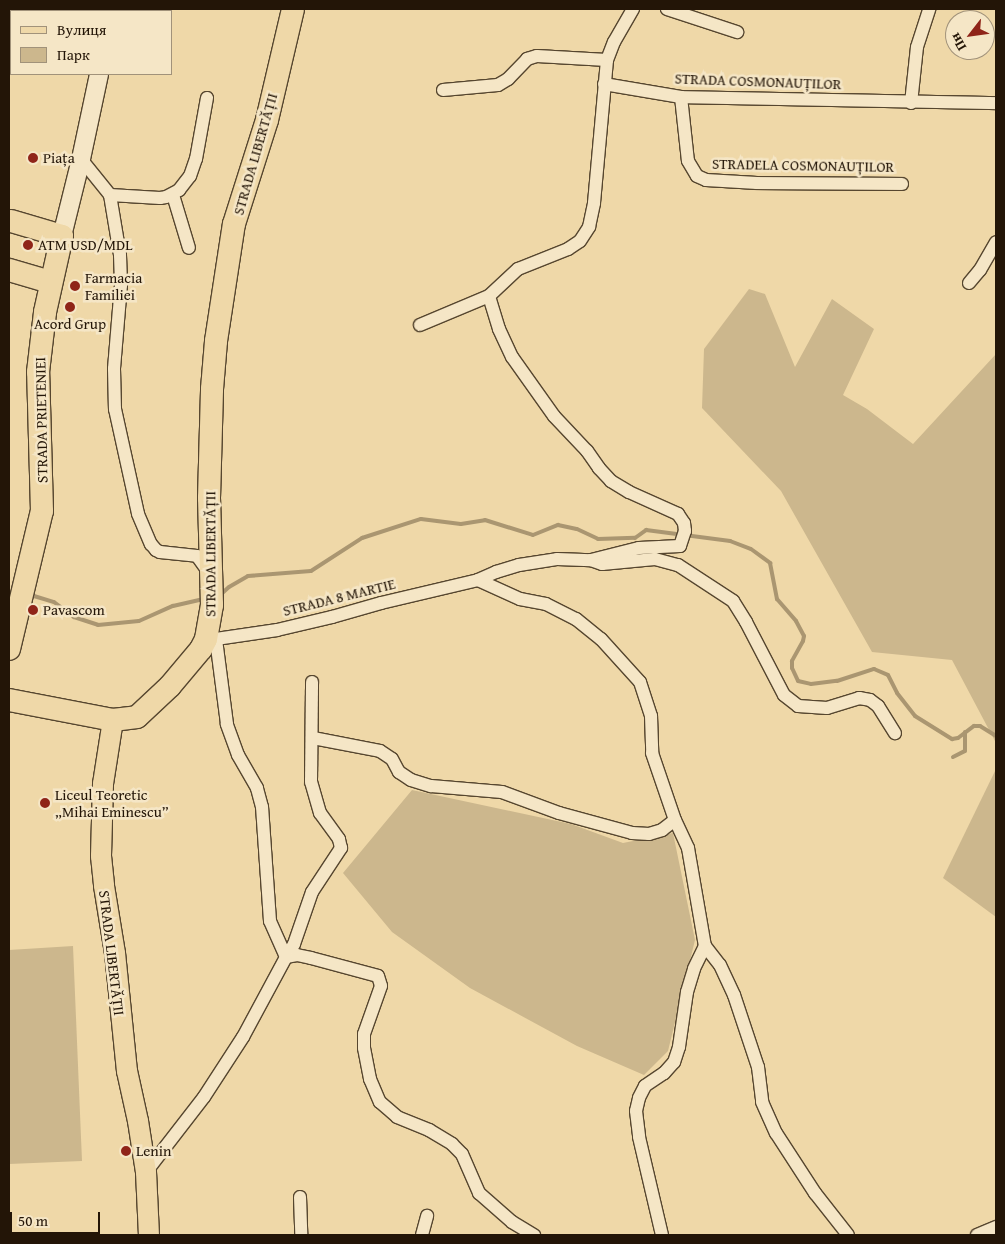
<!DOCTYPE html>
<meta charset="utf-8">
<style>
body{margin:0}
#map{position:relative;width:1005px;height:1244px;overflow:hidden;background:#efd8a8;font-family:"Gentium Book Plus",serif}
div>[style]{position:absolute}
[style*='--x']{left:calc(var(--x)*1px);top:calc(var(--y)*1px);width:calc(var(--w)*1px);rotate:calc(var(--a)*1deg)}
.green>*{inset:0;background:#ccb78d}
.stream>*{height:4px;margin:-2px;padding:0 2px;transform-origin:2px;border-radius:2px;background:#aa9671}
.roads{filter:drop-shadow(1px 0 #56462f) drop-shadow(-1px 0 #56462f) drop-shadow(0 1px #56462f) drop-shadow(0 -1px #56462f)}
.street>*{height:12px;margin:-6px;padding:0 6px;transform-origin:6px;border-radius:6px;background:#f5e6c6}
.secondary>*{height:18px;margin:-9px;padding:0 9px;transform-origin:9px;border-radius:9px;background:#f5e6c6}
.primary>*{height:20px;margin:-10px;padding:0 10px;transform-origin:10px;border-radius:10px;background:#efd8a8}
.highway>*{height:22px;margin:-11px;padding:0 11px;transform-origin:11px;border-radius:11px;background:#efd8a8}
.dots>*{width:14px;height:14px;translate:-50% -50%;box-sizing:border-box;border:2px solid #f5e6c6;border-radius:50%}
span{translate:-50% -50%;white-space:nowrap;text-align:center;line-height:1.15;-webkit-text-stroke:5px #f5e6c6;paint-order:stroke}
.street-label{font-size:15px;color:#231507}
.poi-label{font-size:15px;color:#231507}
.left{translate:0 -50%;text-align:left}
.frame{position:absolute;inset:0;border:10px solid #231507;pointer-events:none}
.legend{position:absolute;left:10px;top:10px;width:162px;height:65px;box-sizing:border-box;background:#f5e6c6;border:1px solid #a1927a;margin:0;padding:6px 9px;list-style:none;font-size:15px;color:#231507}
.legend li{display:flex;align-items:center;gap:10px;height:25px}
.legend b{width:25px;border:1px solid #a1927a}
.north{position:absolute;left:945px;top:10px;width:50px;height:50px;box-sizing:border-box;background:#f5e6c6;border:1px solid #a1927a;border-radius:50%;rotate:240deg;font-size:14px;font-weight:700;line-height:20px;text-align:center;color:#231507}
.north::after{content:'';display:block;margin:auto;width:18px;height:22px;background:#8f2418;clip-path:polygon(50% 0,100% 100%,50% 72%,0 100%)}
.scale{position:absolute;left:10px;top:1212px;width:90px;height:22px;box-sizing:border-box;border:2px solid #231507;border-top:0;padding-left:6px;font-size:15px;line-height:18px;white-space:nowrap;color:#231507;-webkit-text-stroke:4px #f5e6c6;paint-order:stroke}
</style>
<div id="map">
<div class="green">
<div style="clip-path:polygon(749px 289px,765px 294px,795px 367px,832px 299px,874px 329px,843px 395px,867px 409px,913px 444px,996px 354px,996px 743px,952px 660px,872px 652px,781px 491px,702px 408px,704px 349px)"></div>
<div style="clip-path:polygon(996px 769px,996px 917px,943px 878px)"></div>
<div style="clip-path:polygon(412px 790px,571px 824px,623px 843px,673px 833px,695px 940px,668px 1051px,644px 1075px,577px 1046px,470px 988px,392px 932px,343px 873px)"></div>
<div style="clip-path:polygon(73px 946px,82px 1161px,9px 1164px,9px 950px)"></div>
</div>
<div class="stream">
<div style="--x:34;--y:596;--w:21;--a:17"></div>
<div style="--x:54;--y:602;--w:25;--a:37"></div>
<div style="--x:74;--y:617;--w:25;--a:18"></div>
<div style="--x:98;--y:625;--w:41;--a:-5.6"></div>
<div style="--x:139;--y:621;--w:37;--a:-24"></div>
<div style="--x:173;--y:606;--w:28;--a:-13"></div>
<div style="--x:219;--y:596;--w:13;--a:-42"></div>
<div style="--x:229;--y:587;--w:22;--a:-30"></div>
<div style="--x:248;--y:576;--w:63;--a:-4.5"></div>
<div style="--x:311;--y:571;--w:61;--a:-32.9"></div>
<div style="--x:362;--y:538;--w:62;--a:-17.9"></div>
<div style="--x:421;--y:519;--w:40;--a:7.1"></div>
<div style="--x:461;--y:524;--w:24;--a:-9"></div>
<div style="--x:485;--y:520;--w:50;--a:17.4"></div>
<div style="--x:533;--y:535;--w:27;--a:-22"></div>
<div style="--x:558;--y:525;--w:19;--a:12"></div>
<div style="--x:577;--y:529;--w:23;--a:25"></div>
<div style="--x:598;--y:539;--w:37;--a:-2"></div>
<div style="--x:635;--y:538;--w:14;--a:-36"></div>
<div style="--x:646;--y:530;--w:85;--a:7.5"></div>
<div style="--x:730;--y:541;--w:22;--a:21"></div>
<div style="--x:751;--y:549;--w:24;--a:36"></div>
<div style="--x:770;--y:563;--w:37;--a:79"></div>
<div style="--x:777;--y:599;--w:29;--a:49"></div>
<div style="--x:796;--y:621;--w:17;--a:62"></div>
<div style="--x:804;--y:636;--w:5;--a:101"></div>
<div style="--x:803;--y:641;--w:23;--a:119"></div>
<div style="--x:792;--y:661;--w:7;--a:90"></div>
<div style="--x:792;--y:668;--w:14;--a:65"></div>
<div style="--x:798;--y:681;--w:13;--a:13"></div>
<div style="--x:811;--y:684;--w:26;--a:-7"></div>
<div style="--x:837;--y:681;--w:39;--a:-18"></div>
<div style="--x:874;--y:669;--w:15;--a:23"></div>
<div style="--x:888;--y:675;--w:20;--a:63"></div>
<div style="--x:897;--y:693;--w:29;--a:52"></div>
<div style="--x:915;--y:716;--w:44;--a:31.9"></div>
<div style="--x:952;--y:739;--w:6;--a:-9"></div>
<div style="--x:958;--y:738;--w:20;--a:-37"></div>
<div style="--x:974;--y:726;--w:6;--a:0"></div>
<div style="--x:980;--y:726;--w:19;--a:32"></div>
<div style="--x:953;--y:757;--w:13;--a:-27"></div>
<div style="--x:965;--y:751;--w:19;--a:-90"></div>
</div>
<div class="roads">
<div class="street">
<div style="--x:667;--y:9;--w:74;--a:18.2"></div>
<div style="--x:604;--y:84;--w:78;--a:9.6"></div>
<div style="--x:681;--y:97;--w:315;--a:1.1"></div>
<div style="--x:443;--y:90;--w:55;--a:-5.2"></div>
<div style="--x:498;--y:85;--w:12;--a:-31"></div>
<div style="--x:508;--y:79;--w:28;--a:-46"></div>
<div style="--x:527;--y:59;--w:10;--a:-17"></div>
<div style="--x:537;--y:56;--w:70;--a:3.3"></div>
<div style="--x:681;--y:97;--w:64;--a:83.8"></div>
<div style="--x:688;--y:161;--w:17;--a:59"></div>
<div style="--x:697;--y:176;--w:10;--a:24"></div>
<div style="--x:706;--y:180;--w:51;--a:3.4"></div>
<div style="--x:757;--y:183;--w:145;--a:0.4"></div>
<div style="--x:911;--y:103;--w:56;--a:-83.9"></div>
<div style="--x:917;--y:47;--w:40;--a:-72"></div>
<div style="--x:81;--y:159;--w:46;--a:51.1"></div>
<div style="--x:110;--y:195;--w:61;--a:80.5"></div>
<div style="--x:120;--y:255;--w:30;--a:88"></div>
<div style="--x:121;--y:285;--w:84;--a:94.8"></div>
<div style="--x:114;--y:369;--w:40;--a:88.6"></div>
<div style="--x:115;--y:409;--w:107;--a:77.6"></div>
<div style="--x:138;--y:514;--w:33;--a:67"></div>
<div style="--x:151;--y:544;--w:8;--a:50"></div>
<div style="--x:156;--y:550;--w:4;--a:27"></div>
<div style="--x:160;--y:552;--w:37;--a:6"></div>
<div style="--x:197;--y:556;--w:19;--a:54"></div>
<div style="--x:110;--y:195;--w:50;--a:3.4"></div>
<div style="--x:160;--y:198;--w:6;--a:-9"></div>
<div style="--x:166;--y:197;--w:15;--a:-28"></div>
<div style="--x:179;--y:190;--w:18;--a:-52"></div>
<div style="--x:190;--y:176;--w:18;--a:-71"></div>
<div style="--x:196;--y:159;--w:62;--a:-79.8"></div>
<div style="--x:173;--y:195;--w:55;--a:73.2"></div>
<div style="--x:969;--y:283;--w:17;--a:-50"></div>
<div style="--x:980;--y:270;--w:32;--a:-60"></div>
<div style="--x:420;--y:325;--w:75;--a:-22.8"></div>
<div style="--x:591;--y:560;--w:49;--a:-14"></div>
<div style="--x:639;--y:548;--w:41;--a:-2.8"></div>
<div style="--x:680;--y:546;--w:16;--a:-72"></div>
<div style="--x:685;--y:531;--w:8;--a:-97"></div>
<div style="--x:684;--y:523;--w:11;--a:-124"></div>
<div style="--x:678;--y:514;--w:54;--a:-155.8"></div>
<div style="--x:629;--y:492;--w:21;--a:-149"></div>
<div style="--x:611;--y:481;--w:18;--a:-133"></div>
<div style="--x:599;--y:468;--w:21;--a:-125"></div>
<div style="--x:587;--y:451;--w:48;--a:-133.3"></div>
<div style="--x:554;--y:416;--w:72;--a:-125.4"></div>
<div style="--x:512;--y:357;--w:31;--a:-115"></div>
<div style="--x:499;--y:329;--w:34;--a:-107"></div>
<div style="--x:489;--y:296;--w:40;--a:-43"></div>
<div style="--x:518;--y:269;--w:54;--a:-21.8"></div>
<div style="--x:568;--y:249;--w:14;--a:-34"></div>
<div style="--x:580;--y:241;--w:17;--a:-57"></div>
<div style="--x:589;--y:227;--w:25;--a:-78"></div>
<div style="--x:594;--y:203;--w:144;--a:-84.8"></div>
<div style="--x:607;--y:60;--w:19;--a:-69"></div>
<div style="--x:614;--y:42;--w:38;--a:-60"></div>
<div style="--x:478;--y:580;--w:46;--a:24.3"></div>
<div style="--x:520;--y:599;--w:26;--a:11"></div>
<div style="--x:546;--y:604;--w:34;--a:27"></div>
<div style="--x:576;--y:619;--w:32;--a:39"></div>
<div style="--x:601;--y:639;--w:58;--a:47.8"></div>
<div style="--x:640;--y:682;--w:36;--a:72"></div>
<div style="--x:651;--y:716;--w:37;--a:88"></div>
<div style="--x:652;--y:753;--w:71;--a:71.1"></div>
<div style="--x:675;--y:820;--w:31;--a:65"></div>
<div style="--x:688;--y:848;--w:99;--a:80.2"></div>
<div style="--x:705;--y:946;--w:25;--a:116"></div>
<div style="--x:694;--y:969;--w:24;--a:107"></div>
<div style="--x:687;--y:992;--w:56;--a:98.3"></div>
<div style="--x:679;--y:1047;--w:16;--a:108"></div>
<div style="--x:674;--y:1062;--w:15;--a:132"></div>
<div style="--x:664;--y:1073;--w:23;--a:146"></div>
<div style="--x:645;--y:1086;--w:13;--a:117"></div>
<div style="--x:639;--y:1098;--w:13;--a:103"></div>
<div style="--x:636;--y:1111;--w:26;--a:83"></div>
<div style="--x:639;--y:1137;--w:101;--a:76.8"></div>
<div style="--x:206;--y:639;--w:10;--a:0"></div>
<div style="--x:216;--y:639;--w:62;--a:-8.4"></div>
<div style="--x:277;--y:630;--w:57;--a:-13.3"></div>
<div style="--x:332;--y:617;--w:51;--a:-15.9"></div>
<div style="--x:381;--y:603;--w:100;--a:-13.3"></div>
<div style="--x:478;--y:580;--w:20;--a:-24"></div>
<div style="--x:496;--y:572;--w:24;--a:-17"></div>
<div style="--x:519;--y:565;--w:38;--a:-9"></div>
<div style="--x:557;--y:559;--w:34;--a:2"></div>
<div style="--x:591;--y:560;--w:12;--a:20"></div>
<div style="--x:602;--y:564;--w:53;--a:-5.4"></div>
<div style="--x:655;--y:559;--w:24;--a:15"></div>
<div style="--x:678;--y:565;--w:66;--a:33.2"></div>
<div style="--x:733;--y:601;--w:25;--a:58"></div>
<div style="--x:746;--y:622;--w:82;--a:62.5"></div>
<div style="--x:784;--y:695;--w:18;--a:38"></div>
<div style="--x:798;--y:706;--w:29;--a:4"></div>
<div style="--x:827;--y:708;--w:34;--a:-17"></div>
<div style="--x:859;--y:698;--w:11;--a:10"></div>
<div style="--x:870;--y:700;--w:10;--a:37"></div>
<div style="--x:878;--y:706;--w:32;--a:58"></div>
<div style="--x:313;--y:738;--w:68;--a:11"></div>
<div style="--x:380;--y:751;--w:14;--a:34"></div>
<div style="--x:392;--y:759;--w:15;--a:62"></div>
<div style="--x:399;--y:772;--w:14;--a:34"></div>
<div style="--x:411;--y:780;--w:21;--a:17"></div>
<div style="--x:431;--y:786;--w:71;--a:4.8"></div>
<div style="--x:502;--y:792;--w:61;--a:20.2"></div>
<div style="--x:559;--y:813;--w:76;--a:15.3"></div>
<div style="--x:632;--y:833;--w:17;--a:3"></div>
<div style="--x:649;--y:834;--w:14;--a:-17"></div>
<div style="--x:662;--y:830;--w:16;--a:-38"></div>
<div style="--x:705;--y:946;--w:24;--a:52"></div>
<div style="--x:720;--y:965;--w:33;--a:65"></div>
<div style="--x:734;--y:995;--w:76;--a:71.6"></div>
<div style="--x:758;--y:1067;--w:35;--a:83"></div>
<div style="--x:762;--y:1102;--w:34;--a:66"></div>
<div style="--x:776;--y:1133;--w:72;--a:57"></div>
<div style="--x:815;--y:1193;--w:53;--a:51.8"></div>
<div style="--x:286;--y:957;--w:11;--a:-10"></div>
<div style="--x:297;--y:955;--w:14;--a:12"></div>
<div style="--x:311;--y:958;--w:69;--a:15"></div>
<div style="--x:378;--y:976;--w:10;--a:73"></div>
<div style="--x:381;--y:986;--w:51;--a:109.5"></div>
<div style="--x:364;--y:1034;--w:14;--a:90"></div>
<div style="--x:364;--y:1048;--w:32;--a:79"></div>
<div style="--x:370;--y:1079;--w:25;--a:67"></div>
<div style="--x:380;--y:1102;--w:23;--a:41"></div>
<div style="--x:397;--y:1117;--w:35;--a:22"></div>
<div style="--x:429;--y:1130;--w:27;--a:31"></div>
<div style="--x:452;--y:1144;--w:14;--a:45"></div>
<div style="--x:462;--y:1154;--w:43;--a:66.4"></div>
<div style="--x:479;--y:1193;--w:44;--a:41.3"></div>
<div style="--x:512;--y:1222;--w:26;--a:31"></div>
<div style="--x:286;--y:957;--w:15;--a:-58"></div>
<div style="--x:294;--y:944;--w:55;--a:-70.9"></div>
<div style="--x:312;--y:892;--w:53;--a:-56.6"></div>
<div style="--x:341;--y:848;--w:9;--a:-103"></div>
<div style="--x:339;--y:839;--w:32;--a:-126"></div>
<div style="--x:320;--y:813;--w:32;--a:-106"></div>
<div style="--x:311;--y:782;--w:100;--a:-89.4"></div>
<div style="--x:146;--y:1172;--w:95;--a:-52.3"></div>
<div style="--x:204;--y:1097;--w:72;--a:-57"></div>
<div style="--x:243;--y:1037;--w:91;--a:-61.7"></div>
<div style="--x:286;--y:957;--w:39;--a:-114"></div>
<div style="--x:270;--y:921;--w:114;--a:-94"></div>
<div style="--x:262;--y:807;--w:20;--a:-105"></div>
<div style="--x:257;--y:788;--w:38;--a:-120"></div>
<div style="--x:238;--y:755;--w:33;--a:-110"></div>
<div style="--x:227;--y:724;--w:86;--a:-97.4"></div>
<div style="--x:300;--y:1197;--w:38;--a:88"></div>
<div style="--x:422;--y:1235;--w:20;--a:-75"></div>
<div style="--x:977;--y:1235;--w:21;--a:-23"></div>
</div>
<div class="secondary">
<div style="--x:116;--y:11;--w:2;--a:-90"></div>
<div style="--x:62;--y:236;--w:79;--a:-76.1"></div>
<div style="--x:81;--y:159;--w:87;--a:-78"></div>
</div>
<div class="primary">
<div style="--x:113;--y:720;--w:65;--a:98.9"></div>
<div style="--x:103;--y:784;--w:72;--a:91.6"></div>
<div style="--x:101;--y:856;--w:30;--a:84"></div>
<div style="--x:104;--y:886;--w:68;--a:80.7"></div>
<div style="--x:115;--y:953;--w:119;--a:84.2"></div>
<div style="--x:127;--y:1071;--w:51;--a:77.6"></div>
<div style="--x:138;--y:1121;--w:52;--a:81.1"></div>
<div style="--x:146;--y:1172;--w:63;--a:87.3"></div>
</div>
<div class="highway">
<div style="--x:9;--y:270;--w:43;--a:16.3"></div>
<div style="--x:9;--y:649;--w:142;--a:-76.6"></div>
<div style="--x:42;--y:511;--w:139;--a:-91.6"></div>
<div style="--x:38;--y:372;--w:60;--a:-83.3"></div>
<div style="--x:45;--y:312;--w:78;--a:-77.4"></div>
<div style="--x:62;--y:236;--w:53;--a:-163.6"></div>
<div style="--x:9;--y:700;--w:106;--a:10.9"></div>
<div style="--x:113;--y:720;--w:24;--a:-7"></div>
<div style="--x:137;--y:717;--w:45;--a:-43.2"></div>
<div style="--x:170;--y:686;--w:48;--a:-50"></div>
<div style="--x:201;--y:649;--w:11;--a:-63"></div>
<div style="--x:206;--y:639;--w:35;--a:-80"></div>
<div style="--x:212;--y:605;--w:107;--a:-91.6"></div>
<div style="--x:209;--y:498;--w:109;--a:-88.4"></div>
<div style="--x:212;--y:389;--w:48;--a:-85.2"></div>
<div style="--x:216;--y:341;--w:118;--a:-81.3"></div>
<div style="--x:234;--y:224;--w:109;--a:-72.4"></div>
<div style="--x:267;--y:120;--w:114;--a:-76.8"></div>
</div>
</div>
<div class="dots">
<div style="left:33px;top:158px;background:#8f2418"></div>
<div style="left:28px;top:245px;background:#8f2418"></div>
<div style="left:75px;top:286px;background:#8f2418"></div>
<div style="left:70px;top:307px;background:#8f2418"></div>
<div style="left:33px;top:610px;background:#8f2418"></div>
<div style="left:45px;top:803px;background:#8f2418"></div>
<div style="left:126px;top:1151px;background:#8f2418"></div>
</div>
<div class="street-label">
<span style="left:758px;top:81px;rotate:2deg">STRADA COSMONAUȚILOR</span>
<span style="left:255px;top:154px;rotate:-74deg">STRADA LIBERTĂȚII</span>
<span style="left:803px;top:165px;rotate:1deg">STRADELA COSMONAUȚILOR</span>
<span style="left:41px;top:420px;rotate:-91deg">STRADA PRIETENIEI</span>
<span style="left:210px;top:554px;rotate:-90deg">STRADA LIBERTĂȚII</span>
<span style="left:339px;top:597px;rotate:-14deg">STRADA 8 MARTIE</span>
<span style="left:112px;top:953px;rotate:83deg">STRADA LIBERTĂȚII</span>
</div>
<div class="poi-label">
<span class="left" style="left:43px;top:158px">Piața</span>
<span class="left" style="left:38px;top:245px">ATM USD/MDL</span>
<span class="left" style="left:85px;top:286px">Farmacia<br>Familiei</span>
<span style="left:70px;top:324px">Acord Grup</span>
<span class="left" style="left:43px;top:610px">Pavascom</span>
<span class="left" style="left:55px;top:803px">Liceul Teoretic<br>„Mihai Eminescu”</span>
<span class="left" style="left:136px;top:1151px">Lenin</span>
</div>
<div class="frame"></div>
<ul class="legend">
<li><b style="height:6px;background:#efd8a8"></b>Вулиця</li>
<li><b style="height:14px;background:#ccb78d"></b>Парк</li>
</ul>
<div class="north">Пн</div>
<div class="scale">50 m</div>
</div>
